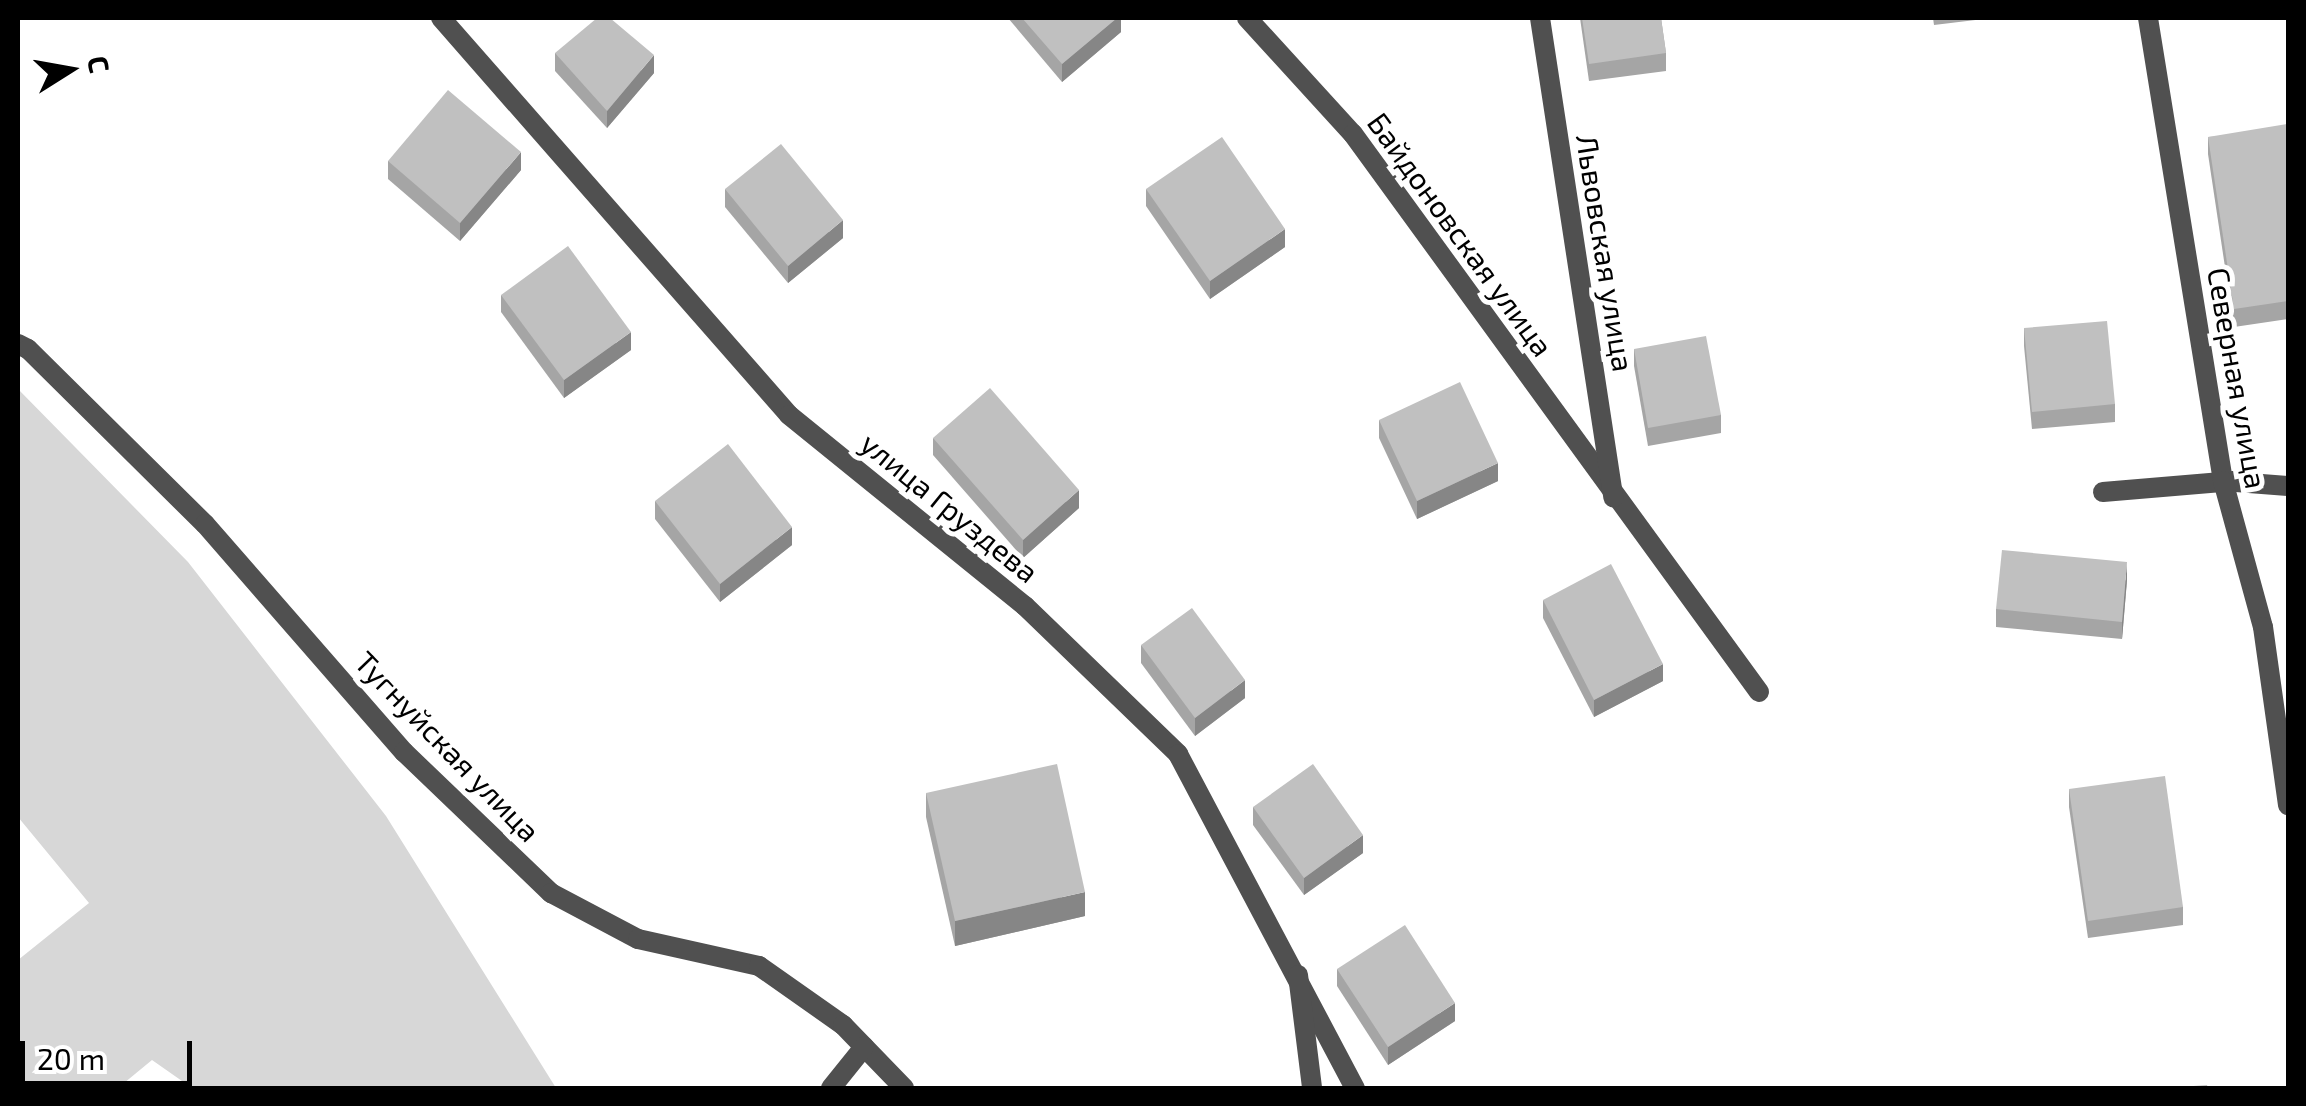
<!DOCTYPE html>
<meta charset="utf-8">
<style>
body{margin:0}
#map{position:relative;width:2306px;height:1106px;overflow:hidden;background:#fff;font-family:"Exo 2",sans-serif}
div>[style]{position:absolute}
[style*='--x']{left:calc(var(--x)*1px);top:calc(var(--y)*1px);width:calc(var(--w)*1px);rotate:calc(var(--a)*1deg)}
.green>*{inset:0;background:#d7d7d7}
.lane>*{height:20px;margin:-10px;padding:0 10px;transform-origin:10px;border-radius:10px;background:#505050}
.street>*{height:20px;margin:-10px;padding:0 10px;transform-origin:10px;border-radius:10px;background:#505050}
.wall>*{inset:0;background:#a5a5a5}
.shaded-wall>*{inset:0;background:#868686}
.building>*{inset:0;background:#c0c0c0}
span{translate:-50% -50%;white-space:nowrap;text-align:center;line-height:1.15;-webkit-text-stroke:10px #fff;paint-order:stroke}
.street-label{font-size:30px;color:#000}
.frame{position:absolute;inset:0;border:20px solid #000;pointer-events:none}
.north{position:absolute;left:20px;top:20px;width:100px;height:100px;-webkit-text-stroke:8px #fff;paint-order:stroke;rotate:79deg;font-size:28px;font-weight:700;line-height:40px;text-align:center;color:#000}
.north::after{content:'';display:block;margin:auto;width:35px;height:45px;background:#000;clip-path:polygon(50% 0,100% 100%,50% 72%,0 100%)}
.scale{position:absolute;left:20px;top:1041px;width:172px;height:45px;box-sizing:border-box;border:5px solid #000;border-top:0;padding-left:12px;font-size:30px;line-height:35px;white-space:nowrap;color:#000;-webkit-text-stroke:8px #fff;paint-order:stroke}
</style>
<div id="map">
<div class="green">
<div style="clip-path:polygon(18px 389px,188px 562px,386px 816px,556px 1088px,192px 1088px,152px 1060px,118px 1088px,18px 1088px,18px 960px,89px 903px,18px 817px)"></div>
</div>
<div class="lane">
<div style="--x:441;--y:18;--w:528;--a:48.76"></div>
<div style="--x:789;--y:415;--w:304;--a:39"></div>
<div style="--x:1025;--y:606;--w:213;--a:44"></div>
<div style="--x:1178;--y:754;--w:378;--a:62.1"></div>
<div style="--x:1247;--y:18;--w:157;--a:47.6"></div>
<div style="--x:1353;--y:134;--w:690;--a:53.96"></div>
<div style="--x:18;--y:344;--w:11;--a:27"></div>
<div style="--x:28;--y:349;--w:249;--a:44.7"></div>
<div style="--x:205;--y:524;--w:303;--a:48.9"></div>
<div style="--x:404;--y:752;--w:204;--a:43.8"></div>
<div style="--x:551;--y:893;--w:98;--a:27.9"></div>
<div style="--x:638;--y:939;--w:124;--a:12.6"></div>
<div style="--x:759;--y:966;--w:103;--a:35.1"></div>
<div style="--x:843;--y:1025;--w:88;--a:45.9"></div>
<div style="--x:2223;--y:481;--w:65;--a:4.4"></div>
<div style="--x:2103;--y:492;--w:131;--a:-4.8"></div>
</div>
<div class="street">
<div style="--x:1540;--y:18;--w:485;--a:81.3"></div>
<div style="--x:2148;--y:18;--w:469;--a:80.8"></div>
<div style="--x:2223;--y:481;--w:151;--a:74.7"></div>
<div style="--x:2263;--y:627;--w:180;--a:82"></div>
<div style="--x:1298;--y:975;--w:114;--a:82.9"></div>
<div style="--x:831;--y:1088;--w:53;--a:-51.2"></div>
</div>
<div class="wall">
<div style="clip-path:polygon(1008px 18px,1121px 18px,1121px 32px,1062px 82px)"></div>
<div style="clip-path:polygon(1580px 18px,1661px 18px,1666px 53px,1666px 71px,1589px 81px)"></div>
<div style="clip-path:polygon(1933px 18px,1992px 18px,1934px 25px)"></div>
<div style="clip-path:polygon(555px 53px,654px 73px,607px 128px,555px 71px)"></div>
<div style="clip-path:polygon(2288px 133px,2288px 319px,2234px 327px,2208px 154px,2208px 137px)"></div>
<div style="clip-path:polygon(388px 161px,521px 170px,460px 241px,388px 179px)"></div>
<div style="clip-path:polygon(725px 189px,843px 238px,788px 283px,725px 207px)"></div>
<div style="clip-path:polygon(1146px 189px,1285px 247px,1210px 299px,1146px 206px)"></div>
<div style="clip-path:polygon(501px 295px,631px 350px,564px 398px,501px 312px)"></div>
<div style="clip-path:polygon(2024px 328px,2115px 404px,2115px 422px,2032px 429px,2024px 346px)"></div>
<div style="clip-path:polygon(1634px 349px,1721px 415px,1721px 433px,1648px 446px,1634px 366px)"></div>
<div style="clip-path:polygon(1379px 420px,1498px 481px,1417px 519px,1379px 438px)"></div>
<div style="clip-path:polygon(933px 438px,1079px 508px,1023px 558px,933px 455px)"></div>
<div style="clip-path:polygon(655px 501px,792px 545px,720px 602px,655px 519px)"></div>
<div style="clip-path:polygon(2127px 580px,2122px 639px,1996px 627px,1996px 609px)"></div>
<div style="clip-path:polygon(1543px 600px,1663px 681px,1594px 717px,1543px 618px)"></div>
<div style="clip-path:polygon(1141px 645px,1245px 698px,1195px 736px,1141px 663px)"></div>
<div style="clip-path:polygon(2069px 789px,2183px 907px,2183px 925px,2088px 938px,2069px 807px)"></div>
<div style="clip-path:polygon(926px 793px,1085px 916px,955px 946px,926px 817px)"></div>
<div style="clip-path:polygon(1253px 807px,1363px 853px,1304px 895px,1253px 825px)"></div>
<div style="clip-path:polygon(1337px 969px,1455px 1021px,1388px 1065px,1337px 986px)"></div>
</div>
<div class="shaded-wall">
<div style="clip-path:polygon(1117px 18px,1121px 18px,1121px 32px,1062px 82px,1062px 64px)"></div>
<div style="clip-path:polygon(654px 55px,654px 73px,607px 128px,607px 111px)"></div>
<div style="clip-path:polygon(521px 152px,521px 170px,460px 241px,460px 223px)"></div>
<div style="clip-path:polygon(843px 220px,843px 238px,788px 283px,788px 266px)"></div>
<div style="clip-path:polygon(1285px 229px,1285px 247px,1210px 299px,1210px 281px)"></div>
<div style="clip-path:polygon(631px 332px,631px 350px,564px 398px,564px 380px)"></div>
<div style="clip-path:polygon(1498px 463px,1498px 481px,1417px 519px,1417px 501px)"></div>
<div style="clip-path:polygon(1079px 490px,1079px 508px,1023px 558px,1023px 540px)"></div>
<div style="clip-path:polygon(792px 527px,792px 545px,720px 602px,720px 584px)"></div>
<div style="clip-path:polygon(2127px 562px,2127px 580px,2122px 639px,2122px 622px)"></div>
<div style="clip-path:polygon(1663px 664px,1663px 681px,1594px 717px,1594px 700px)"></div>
<div style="clip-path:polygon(1245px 680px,1245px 698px,1195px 736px,1195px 718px)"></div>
<div style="clip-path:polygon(1363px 835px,1363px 853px,1304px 895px,1304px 878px)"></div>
<div style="clip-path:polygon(1085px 892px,1085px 916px,955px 946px,955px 921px)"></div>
<div style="clip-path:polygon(1455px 1003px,1455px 1021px,1388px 1065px,1388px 1047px)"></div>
</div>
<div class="building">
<div style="clip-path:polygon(597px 18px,610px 18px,654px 55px,607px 111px,555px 53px)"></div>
<div style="clip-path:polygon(1022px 18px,1117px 18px,1062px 64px)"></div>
<div style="clip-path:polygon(1582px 18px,1661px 18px,1666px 53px,1589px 64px)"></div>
<div style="clip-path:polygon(448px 90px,521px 152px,460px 223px,388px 161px)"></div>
<div style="clip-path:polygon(2287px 124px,2288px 133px,2288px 301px,2234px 309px,2208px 137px)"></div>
<div style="clip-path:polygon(1222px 137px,1285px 229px,1210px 281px,1146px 189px)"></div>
<div style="clip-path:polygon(781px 144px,843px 220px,788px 266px,725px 189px)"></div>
<div style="clip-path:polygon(568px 246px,631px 332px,564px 380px,501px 295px)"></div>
<div style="clip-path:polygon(2107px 321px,2115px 404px,2032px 412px,2024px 328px)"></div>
<div style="clip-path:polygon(1706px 336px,1721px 415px,1648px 428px,1634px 349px)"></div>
<div style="clip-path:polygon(1460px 382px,1498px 463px,1417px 501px,1379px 420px)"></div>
<div style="clip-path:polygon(990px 388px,1079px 490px,1023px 540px,933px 438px)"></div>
<div style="clip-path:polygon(728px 444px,792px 527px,720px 584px,655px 501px)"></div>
<div style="clip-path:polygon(2002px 550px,2127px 562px,2122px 622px,1996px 609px)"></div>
<div style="clip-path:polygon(1611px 564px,1663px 664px,1594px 700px,1543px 600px)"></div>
<div style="clip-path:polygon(1192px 608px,1245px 680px,1195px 718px,1141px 645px)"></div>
<div style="clip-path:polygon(1057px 764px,1085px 892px,955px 921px,926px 793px)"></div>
<div style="clip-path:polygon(1313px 764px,1363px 835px,1304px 878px,1253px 807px)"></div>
<div style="clip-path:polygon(2165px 776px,2183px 907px,2088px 921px,2069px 789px)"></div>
<div style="clip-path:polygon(1405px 925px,1455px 1003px,1388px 1047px,1337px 969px)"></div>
<div style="clip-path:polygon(2207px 1085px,2208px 1088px,2166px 1088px)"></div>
</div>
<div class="street-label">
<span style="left:1461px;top:234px;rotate:54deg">Байдоновская улица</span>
<span style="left:1606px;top:253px;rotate:81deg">Львовская улица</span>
<span style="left:2238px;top:378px;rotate:80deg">Северная улица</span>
<span style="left:950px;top:507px;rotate:39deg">улица Груздева</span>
<span style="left:448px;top:746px;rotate:46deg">Тугнуйская улица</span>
</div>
<div class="frame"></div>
<div class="north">С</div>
<div class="scale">20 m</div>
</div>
